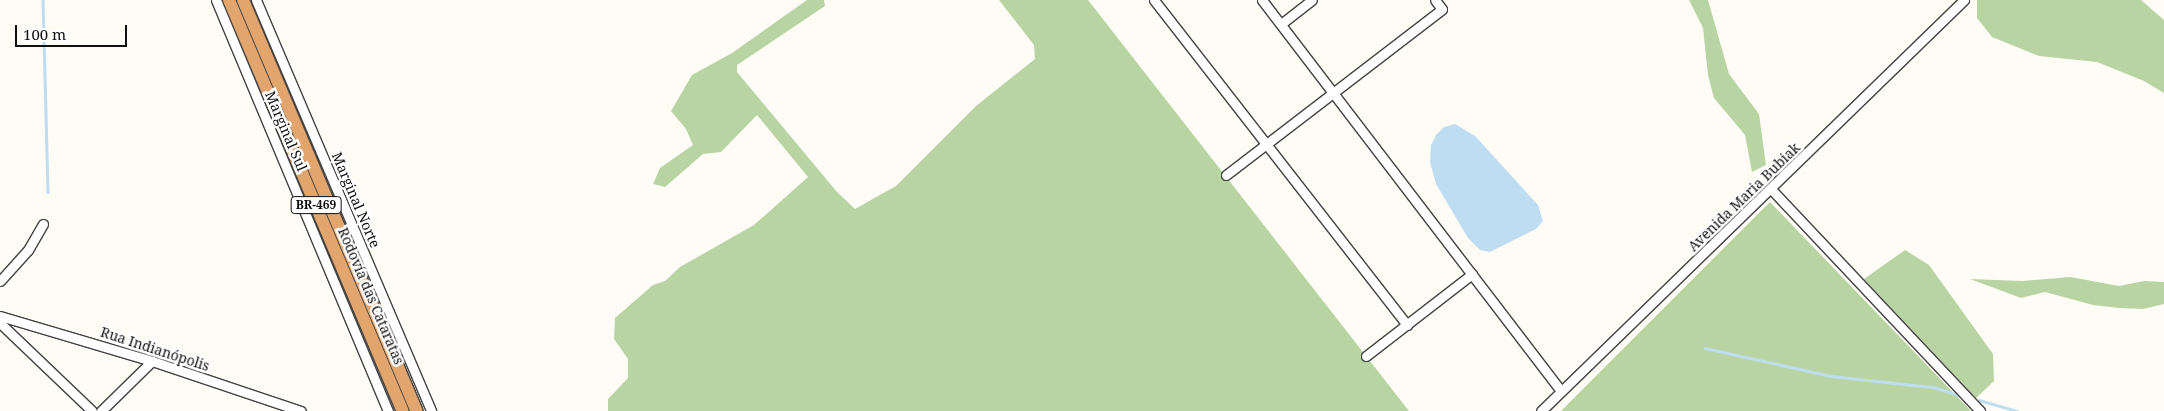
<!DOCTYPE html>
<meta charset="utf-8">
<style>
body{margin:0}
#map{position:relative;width:2164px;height:411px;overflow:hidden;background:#fefcf5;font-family:"Noto Serif",serif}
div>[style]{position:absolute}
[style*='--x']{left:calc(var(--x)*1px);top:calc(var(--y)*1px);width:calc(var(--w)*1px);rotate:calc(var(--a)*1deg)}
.forest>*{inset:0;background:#b8d4a3}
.water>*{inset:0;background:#bfddf0}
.stream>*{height:2.5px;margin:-1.25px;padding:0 1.25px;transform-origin:1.25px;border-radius:1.25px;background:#bfddf0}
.roads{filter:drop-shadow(1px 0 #434343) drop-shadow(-1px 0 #434343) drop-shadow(0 1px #434343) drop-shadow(0 -1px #434343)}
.minor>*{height:9px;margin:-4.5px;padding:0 4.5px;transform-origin:4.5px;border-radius:4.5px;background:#fff}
.highway>*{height:12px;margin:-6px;padding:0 6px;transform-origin:6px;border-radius:6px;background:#e3a56e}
span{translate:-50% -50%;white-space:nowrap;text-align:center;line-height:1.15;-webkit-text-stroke:5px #fff;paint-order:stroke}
.shield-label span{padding:1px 4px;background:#fff;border:1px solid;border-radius:4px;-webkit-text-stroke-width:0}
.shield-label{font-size:12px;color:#101010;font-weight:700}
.street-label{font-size:14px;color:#101010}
.scale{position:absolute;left:15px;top:25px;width:112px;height:22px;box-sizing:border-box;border:2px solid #101010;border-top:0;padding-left:6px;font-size:15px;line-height:18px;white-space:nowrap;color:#101010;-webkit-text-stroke:4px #fff;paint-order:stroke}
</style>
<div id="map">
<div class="forest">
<div style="clip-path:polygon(807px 0,824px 0,825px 6px,737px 65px,737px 72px,837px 192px,855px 209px,896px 186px,976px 106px,1035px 59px,1034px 45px,999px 0,1088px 0,1409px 411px,608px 411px,608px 399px,628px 378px,628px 359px,614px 339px,615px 318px,653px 285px,665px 281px,680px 267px,754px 225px,808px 177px,757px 115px,721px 152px,703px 154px,665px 187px,653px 184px,660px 168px,693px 145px,686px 129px,671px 111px,692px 75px,732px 53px)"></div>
<div style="clip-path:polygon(1689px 0,1708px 0,1729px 74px,1759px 114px,1766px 165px,1752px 172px,1745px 135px,1714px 98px,1708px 75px,1703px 28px)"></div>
<div style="clip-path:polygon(1977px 0,2141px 0,2164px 20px,2164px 93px,2144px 81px,2097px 62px,2039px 56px,1992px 37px,1977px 18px)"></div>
<div style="clip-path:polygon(1770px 202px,1971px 411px,1561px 411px)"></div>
<div style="clip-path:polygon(1905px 250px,1929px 265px,1993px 354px,1994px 381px,1976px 398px,1864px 279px)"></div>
<div style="clip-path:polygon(2070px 277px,2119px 286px,2144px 281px,2164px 282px,2164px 304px,2143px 309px,2119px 308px,2093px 305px,2045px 292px,2021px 298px,1970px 279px,2022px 281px)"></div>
</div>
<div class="water">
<div style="clip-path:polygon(1455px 124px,1475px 136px,1538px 205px,1543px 221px,1536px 229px,1490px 252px,1480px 250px,1468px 238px,1436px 184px,1430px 162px,1431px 145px,1436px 135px,1444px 127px)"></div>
</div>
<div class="stream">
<div style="--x:43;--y:0;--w:192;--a:88.5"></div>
<div style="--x:1705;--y:348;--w:129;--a:12.5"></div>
<div style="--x:1831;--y:376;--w:103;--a:6.2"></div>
<div style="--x:1933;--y:387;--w:28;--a:17"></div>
<div style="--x:1979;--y:400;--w:40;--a:16"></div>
</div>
<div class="roads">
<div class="minor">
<div style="--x:216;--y:0;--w:446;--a:67.3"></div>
<div style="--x:256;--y:0;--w:447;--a:66.9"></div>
<div style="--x:1154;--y:0;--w:412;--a:52.1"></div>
<div style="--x:1262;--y:0;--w:492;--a:52.6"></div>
<div style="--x:1281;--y:24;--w:39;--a:-38"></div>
<div style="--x:1226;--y:175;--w:272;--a:-37.5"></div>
<div style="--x:1442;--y:9;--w:11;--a:-128"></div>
<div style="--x:1771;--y:189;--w:305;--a:46.7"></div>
<div style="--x:0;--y:281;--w:42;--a:-47.9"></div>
<div style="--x:28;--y:250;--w:30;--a:-60"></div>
<div style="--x:0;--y:316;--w:159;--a:16.5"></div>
<div style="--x:152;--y:361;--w:157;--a:18.6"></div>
<div style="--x:0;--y:323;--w:127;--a:43.7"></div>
<div style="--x:1366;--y:356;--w:134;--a:-37.7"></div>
<div style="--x:101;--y:411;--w:71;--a:-44.4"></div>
<div style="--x:1541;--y:411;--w:590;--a:-44.18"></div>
</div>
<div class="highway">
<div style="--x:229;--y:0;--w:446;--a:67.1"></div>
<div style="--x:243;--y:0;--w:446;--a:67.1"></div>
</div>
</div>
<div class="shield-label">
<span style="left:316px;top:205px">BR-469</span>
</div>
<div class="street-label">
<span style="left:286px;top:131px;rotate:67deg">Marginal Sul</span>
<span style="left:1744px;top:197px;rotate:-44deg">Avenida Maria Bubiak</span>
<span style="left:356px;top:200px;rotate:67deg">Marginal Norte</span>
<span style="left:371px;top:296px;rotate:67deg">Rodovía das Cataratas</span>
<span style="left:155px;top:349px;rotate:18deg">Rua Indianópolis</span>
</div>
<div class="scale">100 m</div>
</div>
